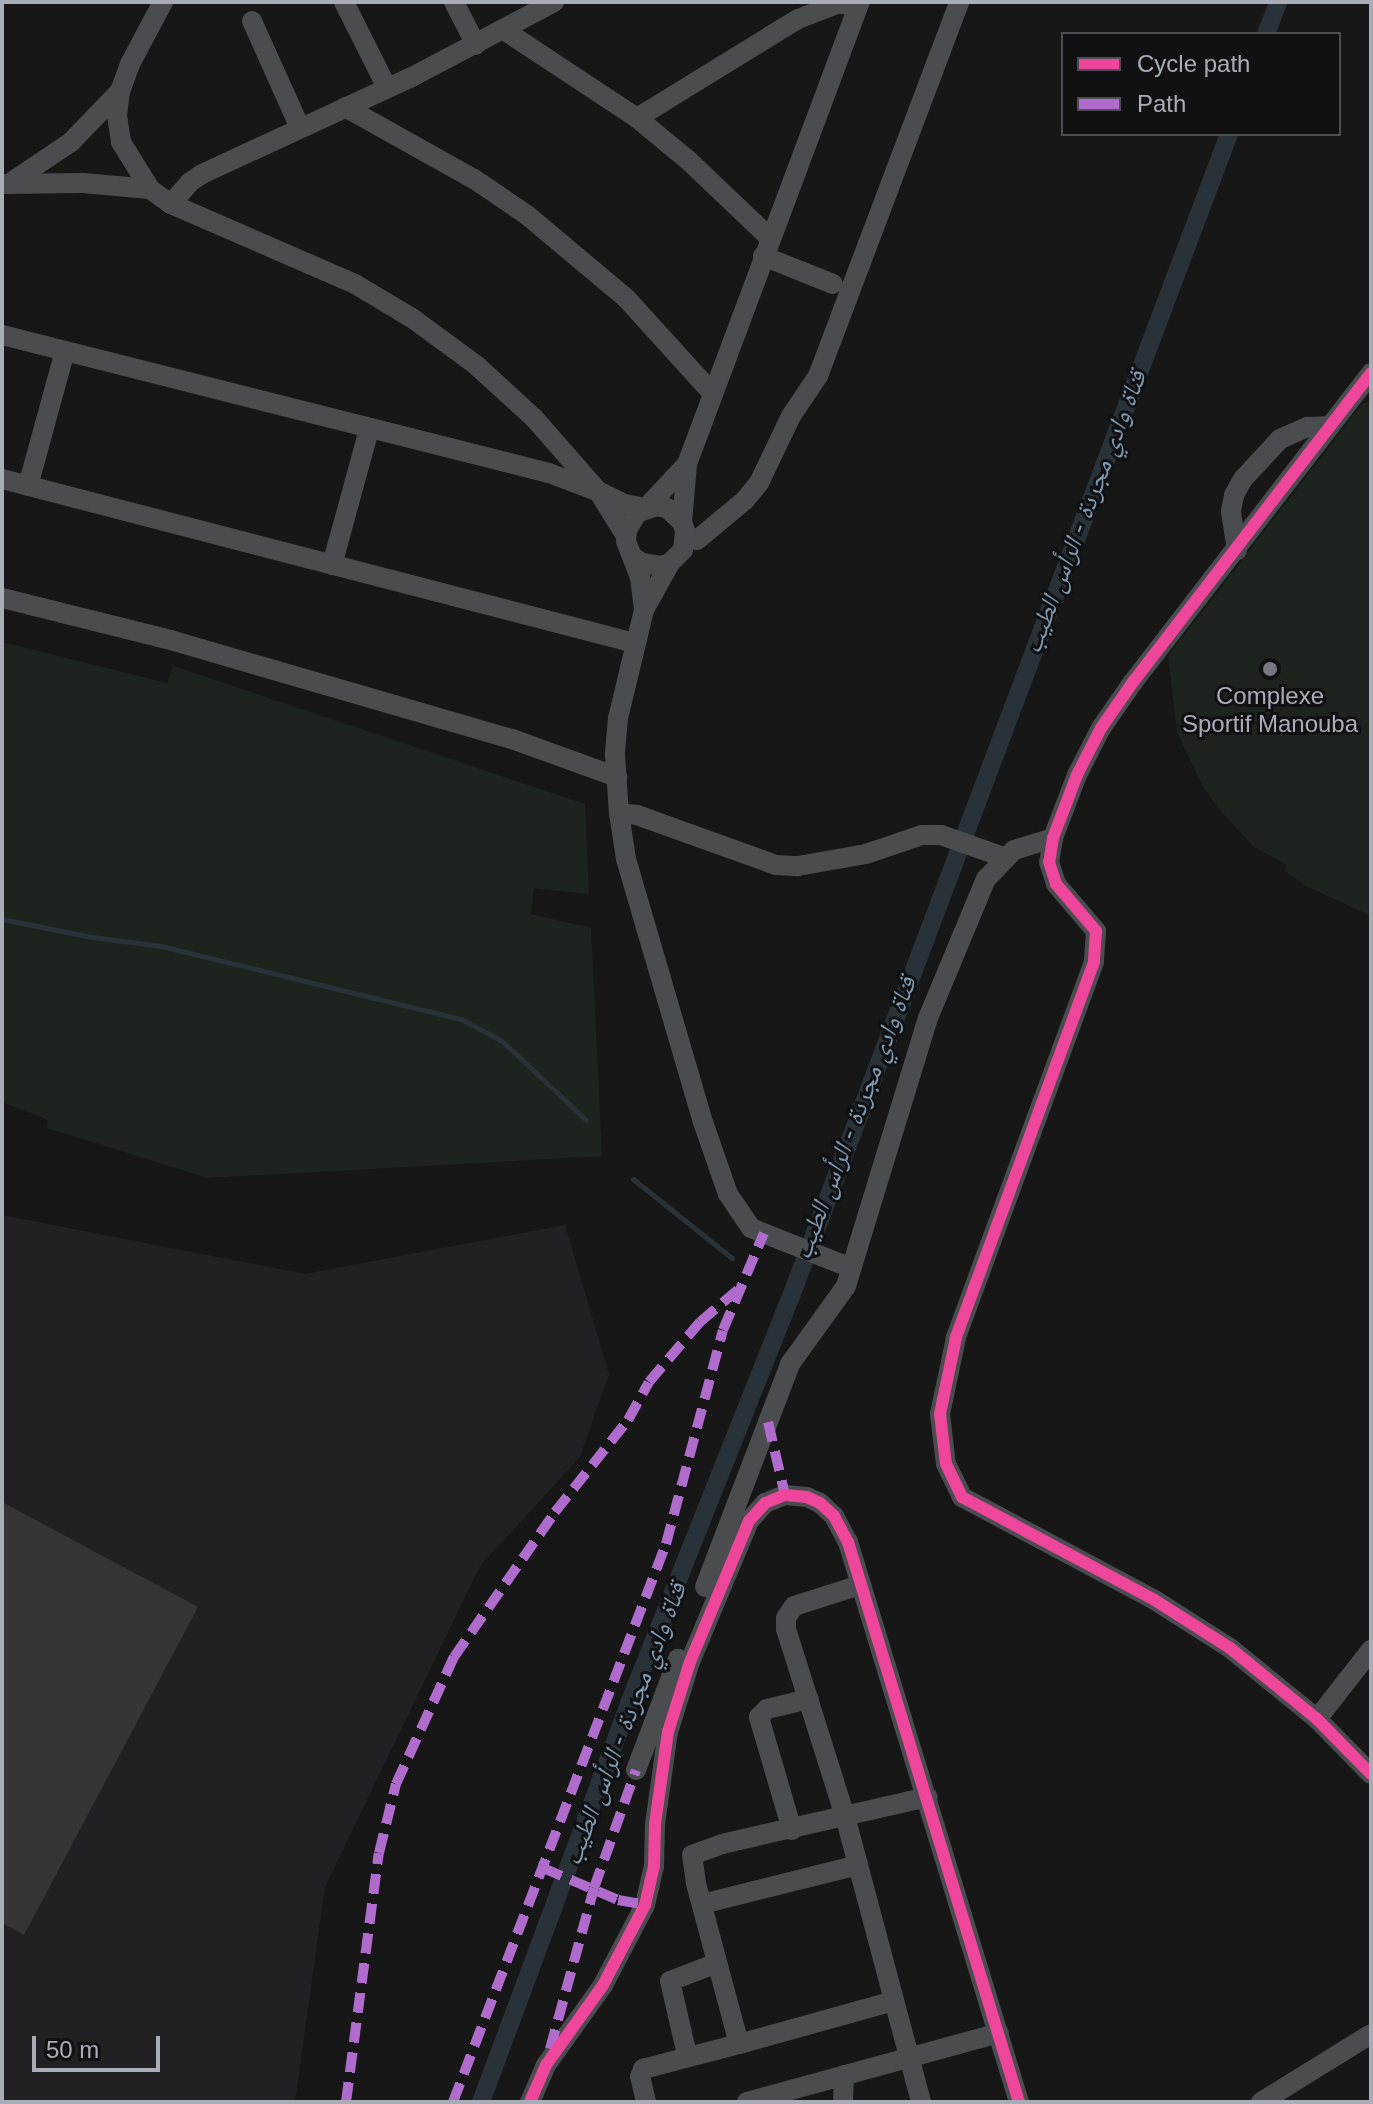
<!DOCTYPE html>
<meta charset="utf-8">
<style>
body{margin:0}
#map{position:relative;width:1373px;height:2104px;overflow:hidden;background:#171717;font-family:Arial,"Noto Naskh Arabic",sans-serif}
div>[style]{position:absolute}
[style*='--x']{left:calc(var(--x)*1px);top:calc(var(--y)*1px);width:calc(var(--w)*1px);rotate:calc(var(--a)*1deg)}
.built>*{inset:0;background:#212123}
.green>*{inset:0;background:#1d241e}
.stream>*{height:5px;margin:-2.5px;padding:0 2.5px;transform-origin:2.5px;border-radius:2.5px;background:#2a3239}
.canal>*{height:18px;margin:-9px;padding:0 9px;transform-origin:9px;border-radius:9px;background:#2a3239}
.building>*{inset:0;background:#353536}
.minor>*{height:20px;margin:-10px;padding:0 10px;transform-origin:10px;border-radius:10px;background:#4b4c50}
.quiet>*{height:10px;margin-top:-5px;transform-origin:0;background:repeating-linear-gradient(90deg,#b06ccc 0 20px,transparent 0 30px)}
.cycleway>*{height:12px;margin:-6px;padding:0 6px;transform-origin:6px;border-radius:6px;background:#ed469a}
.dots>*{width:22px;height:22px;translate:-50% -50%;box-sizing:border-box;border:4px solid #111113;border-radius:50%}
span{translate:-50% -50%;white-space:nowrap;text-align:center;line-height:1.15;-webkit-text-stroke:6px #111113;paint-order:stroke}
.poi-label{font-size:24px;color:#a8adb8}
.water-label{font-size:26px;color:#7f9bb3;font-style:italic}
.frame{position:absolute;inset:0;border:4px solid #a8adb8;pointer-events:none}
.legend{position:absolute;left:1061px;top:32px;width:280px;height:104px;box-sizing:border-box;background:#111113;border:2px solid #4d4f55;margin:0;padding:10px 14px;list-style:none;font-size:24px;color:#a8adb8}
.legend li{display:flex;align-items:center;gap:16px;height:40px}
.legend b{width:40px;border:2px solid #4d4f55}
.scale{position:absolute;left:32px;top:2036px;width:128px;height:36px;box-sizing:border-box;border:4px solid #a8adb8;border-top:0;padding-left:10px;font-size:24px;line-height:28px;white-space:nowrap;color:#a8adb8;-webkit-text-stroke:6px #111113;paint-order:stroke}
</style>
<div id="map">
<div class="built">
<div style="clip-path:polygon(2px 1215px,305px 1274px,565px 1225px,609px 1374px,580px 1457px,480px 1566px,325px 1887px,295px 2102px,2px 2102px)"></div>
</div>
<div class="green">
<div style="clip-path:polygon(1371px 401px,1371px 916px,1306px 886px,1285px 871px,1287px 865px,1253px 846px,1218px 808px,1202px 785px,1177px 732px,1168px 656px,1362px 404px)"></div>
<div style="clip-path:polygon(2px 642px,167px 683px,173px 666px,585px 804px,589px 894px,534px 888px,531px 914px,591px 928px,602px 1156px,208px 1178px,47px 1128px,48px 1120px,2px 1102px)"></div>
</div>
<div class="stream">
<div style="--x:2;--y:919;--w:92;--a:11.3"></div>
<div style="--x:92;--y:937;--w:70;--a:7.4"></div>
<div style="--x:161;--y:946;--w:309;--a:13.7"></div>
<div style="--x:461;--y:1019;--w:47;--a:28.2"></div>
<div style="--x:502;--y:1041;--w:115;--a:43.2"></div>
<div style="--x:633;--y:1179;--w:127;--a:38.6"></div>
</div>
<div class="canal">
<div style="--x:1266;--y:34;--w:34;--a:-69"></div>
<div style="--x:481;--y:2102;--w:442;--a:-69.6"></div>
<div style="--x:635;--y:1688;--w:419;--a:-68.3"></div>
<div style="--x:790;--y:1299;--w:1245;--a:-69.35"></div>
</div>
<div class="building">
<div style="clip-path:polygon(2px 1502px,198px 1607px,24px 1935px,2px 1923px)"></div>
</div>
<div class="minor">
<div style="--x:163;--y:2;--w:70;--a:118"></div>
<div style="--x:130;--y:64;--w:29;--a:110"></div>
<div style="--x:120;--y:91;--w:25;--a:97"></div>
<div style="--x:117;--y:116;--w:26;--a:81"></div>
<div style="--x:121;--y:142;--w:55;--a:58.3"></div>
<div style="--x:150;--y:189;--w:26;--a:36"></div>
<div style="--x:171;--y:204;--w:201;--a:23.5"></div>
<div style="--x:355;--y:284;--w:66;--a:30.8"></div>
<div style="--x:412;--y:318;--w:79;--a:36.3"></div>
<div style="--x:476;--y:365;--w:79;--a:42.4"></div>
<div style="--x:534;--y:418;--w:97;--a:48.8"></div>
<div style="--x:344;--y:2;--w:96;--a:63.4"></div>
<div style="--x:454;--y:2;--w:48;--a:62.9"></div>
<div style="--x:252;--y:21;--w:117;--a:65.8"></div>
<div style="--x:504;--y:30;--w:159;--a:33.5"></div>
<div style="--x:637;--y:118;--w:66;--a:39.5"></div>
<div style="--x:688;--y:160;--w:113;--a:43.6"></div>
<div style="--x:345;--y:107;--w:148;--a:29.2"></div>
<div style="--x:474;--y:179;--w:64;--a:34.2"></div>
<div style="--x:527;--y:215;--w:129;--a:40"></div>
<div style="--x:626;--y:298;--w:128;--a:47.8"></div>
<div style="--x:637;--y:118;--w:189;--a:-31.6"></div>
<div style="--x:798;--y:19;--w:42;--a:-21"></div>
<div style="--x:837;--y:4;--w:22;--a:0"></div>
<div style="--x:13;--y:181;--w:70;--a:-33.9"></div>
<div style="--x:71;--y:142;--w:71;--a:-46.1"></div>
<div style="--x:2;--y:184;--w:81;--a:-0.7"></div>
<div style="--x:83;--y:183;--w:67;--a:5.1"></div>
<div style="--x:171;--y:204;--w:29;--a:-49"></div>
<div style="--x:190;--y:182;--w:14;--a:-34"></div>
<div style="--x:202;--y:174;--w:229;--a:-24.8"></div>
<div style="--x:410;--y:78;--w:163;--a:-27.8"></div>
<div style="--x:763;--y:256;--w:75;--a:21.8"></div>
<div style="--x:2;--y:335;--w:564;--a:14.16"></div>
<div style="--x:549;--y:473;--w:48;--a:20.7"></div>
<div style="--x:1371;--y:373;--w:390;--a:127.6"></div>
<div style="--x:1133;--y:682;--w:56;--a:124.8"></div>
<div style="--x:1101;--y:728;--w:53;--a:117.1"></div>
<div style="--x:1077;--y:775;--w:67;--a:110.9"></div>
<div style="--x:1053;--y:838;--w:24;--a:99"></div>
<div style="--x:1049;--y:862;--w:23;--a:72"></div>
<div style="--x:1056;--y:884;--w:62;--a:49.6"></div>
<div style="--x:1096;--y:931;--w:31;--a:94"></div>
<div style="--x:1094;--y:962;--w:401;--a:110.2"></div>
<div style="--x:956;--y:1338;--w:78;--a:101.9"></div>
<div style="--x:940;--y:1414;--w:50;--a:83.2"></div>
<div style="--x:946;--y:1464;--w:37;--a:64"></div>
<div style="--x:962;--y:1497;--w:217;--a:28.1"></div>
<div style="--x:1153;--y:1599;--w:91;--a:32.5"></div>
<div style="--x:1230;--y:1648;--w:112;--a:39.2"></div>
<div style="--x:1317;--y:1719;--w:77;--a:45.5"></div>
<div style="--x:687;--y:464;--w:493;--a:-69.5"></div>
<div style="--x:2;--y:479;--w:654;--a:14.53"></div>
<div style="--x:28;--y:486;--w:140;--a:-74.7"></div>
<div style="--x:626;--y:536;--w:53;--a:-121.9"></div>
<div style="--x:598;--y:491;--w:30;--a:26"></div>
<div style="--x:625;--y:504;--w:21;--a:11"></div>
<div style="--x:646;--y:508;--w:60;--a:-47"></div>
<div style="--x:687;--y:464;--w:58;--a:94.9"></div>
<div style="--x:697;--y:540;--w:62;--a:-39.8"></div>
<div style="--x:745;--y:500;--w:22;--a:-51"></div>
<div style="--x:759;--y:483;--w:74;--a:-64.5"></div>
<div style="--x:791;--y:416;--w:48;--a:-56"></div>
<div style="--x:818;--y:376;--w:400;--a:-69.3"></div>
<div style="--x:1237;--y:550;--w:39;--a:-99"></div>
<div style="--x:1231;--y:511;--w:16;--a:-79"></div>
<div style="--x:1234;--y:495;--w:18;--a:-61"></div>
<div style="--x:1243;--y:479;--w:54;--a:-47.2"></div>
<div style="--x:1280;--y:439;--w:30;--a:-24"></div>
<div style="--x:1307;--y:427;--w:23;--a:-2"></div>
<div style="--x:635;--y:558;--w:9;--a:36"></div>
<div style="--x:642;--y:563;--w:19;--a:9"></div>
<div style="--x:661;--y:566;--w:9;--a:-18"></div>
<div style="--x:670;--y:563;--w:18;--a:-45"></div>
<div style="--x:683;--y:550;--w:19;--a:-84"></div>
<div style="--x:685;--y:531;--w:9;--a:-108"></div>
<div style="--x:682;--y:522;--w:21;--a:-137"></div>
<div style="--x:667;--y:508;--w:11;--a:-170"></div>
<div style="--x:656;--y:506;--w:20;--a:160"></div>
<div style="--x:637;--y:513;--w:20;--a:120"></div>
<div style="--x:627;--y:530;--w:11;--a:95"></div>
<div style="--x:626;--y:541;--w:39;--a:69"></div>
<div style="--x:640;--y:577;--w:33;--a:83"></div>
<div style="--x:644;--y:610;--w:54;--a:-61"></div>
<div style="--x:332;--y:565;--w:140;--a:-74.7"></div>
<div style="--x:2;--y:598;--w:177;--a:14"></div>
<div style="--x:174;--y:641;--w:352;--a:16.2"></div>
<div style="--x:512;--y:739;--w:112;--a:19.9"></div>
<div style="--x:644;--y:610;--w:111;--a:103.5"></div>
<div style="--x:618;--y:718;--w:37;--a:95"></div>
<div style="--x:615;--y:755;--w:58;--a:86.1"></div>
<div style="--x:619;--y:813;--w:47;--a:81.3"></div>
<div style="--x:626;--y:859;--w:274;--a:73.7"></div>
<div style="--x:703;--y:1122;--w:76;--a:70.9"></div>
<div style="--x:728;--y:1194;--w:41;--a:55.9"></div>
<div style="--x:751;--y:1228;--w:108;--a:21.8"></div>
<div style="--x:619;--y:813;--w:18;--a:6"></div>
<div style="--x:637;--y:815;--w:148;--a:19.8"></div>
<div style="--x:776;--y:865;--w:22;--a:3"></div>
<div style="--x:798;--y:866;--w:69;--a:-10"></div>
<div style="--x:866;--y:854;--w:59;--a:-18.7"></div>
<div style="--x:922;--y:835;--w:19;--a:0"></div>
<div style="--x:941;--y:835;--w:66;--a:19.5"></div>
<div style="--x:860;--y:1585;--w:69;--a:162.3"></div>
<div style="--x:794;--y:1606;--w:14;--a:124"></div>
<div style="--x:786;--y:1618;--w:11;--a:90"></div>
<div style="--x:786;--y:1629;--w:196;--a:72.5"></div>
<div style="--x:845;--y:1816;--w:296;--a:75.1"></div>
<div style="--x:705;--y:1587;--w:239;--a:-69.1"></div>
<div style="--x:790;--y:1364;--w:96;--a:-54.3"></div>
<div style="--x:846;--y:1286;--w:280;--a:-73"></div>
<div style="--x:928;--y:1018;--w:151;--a:-67.4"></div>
<div style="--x:986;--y:879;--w:40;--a:-46"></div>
<div style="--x:1014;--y:850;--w:41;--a:-17.1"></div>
<div style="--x:1317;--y:1719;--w:88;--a:-52"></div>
<div style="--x:636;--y:1770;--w:119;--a:-69.3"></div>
<div style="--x:792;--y:1830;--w:118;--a:-106.3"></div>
<div style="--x:759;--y:1717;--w:11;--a:-45"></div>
<div style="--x:767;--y:1709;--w:43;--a:-13.4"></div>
<div style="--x:702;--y:1904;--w:161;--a:-14"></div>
<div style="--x:739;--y:2044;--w:161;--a:-15.5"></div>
<div style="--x:687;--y:2055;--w:76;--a:-102.9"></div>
<div style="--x:670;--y:1981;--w:50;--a:-21"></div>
<div style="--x:530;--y:2102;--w:40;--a:-66.6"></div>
<div style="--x:546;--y:2065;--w:98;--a:-54.5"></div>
<div style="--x:603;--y:1985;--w:90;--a:-62.3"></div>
<div style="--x:645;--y:1905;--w:40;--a:-77"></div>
<div style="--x:654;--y:1866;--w:42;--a:-88.6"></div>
<div style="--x:655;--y:1824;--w:93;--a:-82"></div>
<div style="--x:668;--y:1732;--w:73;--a:-72.6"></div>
<div style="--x:690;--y:1662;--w:153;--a:-67.3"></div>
<div style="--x:749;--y:1521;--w:24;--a:-48"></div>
<div style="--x:765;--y:1503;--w:22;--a:-22"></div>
<div style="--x:785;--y:1495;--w:22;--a:5"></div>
<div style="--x:807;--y:1497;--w:14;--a:25"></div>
<div style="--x:820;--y:1503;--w:19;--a:43"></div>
<div style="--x:834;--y:1516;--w:30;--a:62"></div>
<div style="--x:848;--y:1542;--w:586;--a:73.02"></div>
<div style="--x:646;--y:2102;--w:26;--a:-103"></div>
<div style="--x:640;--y:2077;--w:9;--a:-69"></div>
<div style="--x:643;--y:2069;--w:99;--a:-14.6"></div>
<div style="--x:739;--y:2044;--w:167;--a:-105"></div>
<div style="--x:696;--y:1883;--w:28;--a:-98"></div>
<div style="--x:692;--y:1855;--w:32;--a:-20"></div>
<div style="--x:722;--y:1844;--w:211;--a:-12.9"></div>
<div style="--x:747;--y:2102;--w:261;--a:-15.3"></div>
<div style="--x:843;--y:2102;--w:27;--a:-88"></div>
<div style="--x:1261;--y:2102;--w:129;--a:-31.7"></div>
</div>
<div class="quiet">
<div style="--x:768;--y:1422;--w:75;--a:76.9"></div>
<div style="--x:543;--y:1868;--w:82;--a:23.1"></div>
<div style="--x:618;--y:1900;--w:27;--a:10"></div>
<div style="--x:550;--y:2049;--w:167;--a:-74.7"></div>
<div style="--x:594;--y:1888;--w:125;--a:-70.4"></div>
<div style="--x:346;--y:2102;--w:251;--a:-82.5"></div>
<div style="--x:379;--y:1853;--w:71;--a:-76.2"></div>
<div style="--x:396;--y:1784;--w:140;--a:-65.5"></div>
<div style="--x:454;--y:1657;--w:177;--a:-55.1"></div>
<div style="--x:555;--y:1512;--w:117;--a:-51.6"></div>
<div style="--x:628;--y:1420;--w:43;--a:-61.1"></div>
<div style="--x:649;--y:1382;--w:79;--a:-49.6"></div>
<div style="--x:700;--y:1322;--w:54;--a:-40.5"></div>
<div style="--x:453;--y:2102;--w:597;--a:-69.11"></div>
<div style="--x:666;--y:1544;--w:221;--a:-75.1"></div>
<div style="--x:723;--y:1330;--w:105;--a:-67.1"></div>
</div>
<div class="cycleway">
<div style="--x:1371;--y:373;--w:390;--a:127.6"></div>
<div style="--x:1133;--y:682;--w:56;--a:124.8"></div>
<div style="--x:1101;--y:728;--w:53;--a:117.1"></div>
<div style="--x:1077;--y:775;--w:67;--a:110.9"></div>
<div style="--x:1053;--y:838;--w:24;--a:99"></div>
<div style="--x:1049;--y:862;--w:23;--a:72"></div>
<div style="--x:1056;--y:884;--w:62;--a:49.6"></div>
<div style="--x:1096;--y:931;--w:31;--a:94"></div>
<div style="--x:1094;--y:962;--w:401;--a:110.2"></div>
<div style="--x:956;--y:1338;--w:78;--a:101.9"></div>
<div style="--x:940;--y:1414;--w:50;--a:83.2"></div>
<div style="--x:946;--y:1464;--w:37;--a:64"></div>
<div style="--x:962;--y:1497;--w:217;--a:28.1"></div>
<div style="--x:1153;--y:1599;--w:91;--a:32.5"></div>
<div style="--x:1230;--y:1648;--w:112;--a:39.2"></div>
<div style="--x:1317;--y:1719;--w:77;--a:45.5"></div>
<div style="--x:530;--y:2102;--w:40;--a:-66.6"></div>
<div style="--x:546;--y:2065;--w:98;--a:-54.5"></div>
<div style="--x:603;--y:1985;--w:90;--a:-62.3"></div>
<div style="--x:645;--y:1905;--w:40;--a:-77"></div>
<div style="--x:654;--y:1866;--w:42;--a:-88.6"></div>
<div style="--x:655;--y:1824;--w:93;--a:-82"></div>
<div style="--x:668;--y:1732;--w:73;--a:-72.6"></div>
<div style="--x:690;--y:1662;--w:153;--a:-67.3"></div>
<div style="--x:749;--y:1521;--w:24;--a:-48"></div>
<div style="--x:765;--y:1503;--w:22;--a:-22"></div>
<div style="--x:785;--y:1495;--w:22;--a:5"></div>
<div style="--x:807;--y:1497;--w:14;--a:25"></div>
<div style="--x:820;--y:1503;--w:19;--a:43"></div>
<div style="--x:834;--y:1516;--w:30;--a:62"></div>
<div style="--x:848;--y:1542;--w:586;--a:73.02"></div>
</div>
<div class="dots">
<div style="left:1270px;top:669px;background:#757880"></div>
</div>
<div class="poi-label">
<span style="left:1270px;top:710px">Complexe<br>Sportif Manouba</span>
</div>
<div class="water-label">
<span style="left:1085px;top:512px;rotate:-69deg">قناة وادي مجردة - الرأس الطيب</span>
<span style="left:855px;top:1118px;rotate:-69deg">قناة وادي مجردة - الرأس الطيب</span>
<span style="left:625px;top:1724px;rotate:-69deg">قناة وادي مجردة - الرأس الطيب</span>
</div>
<div class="frame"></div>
<ul class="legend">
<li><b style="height:10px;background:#ed469a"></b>Cycle path</li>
<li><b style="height:10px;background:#b06ccc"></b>Path</li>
</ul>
<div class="scale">50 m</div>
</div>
